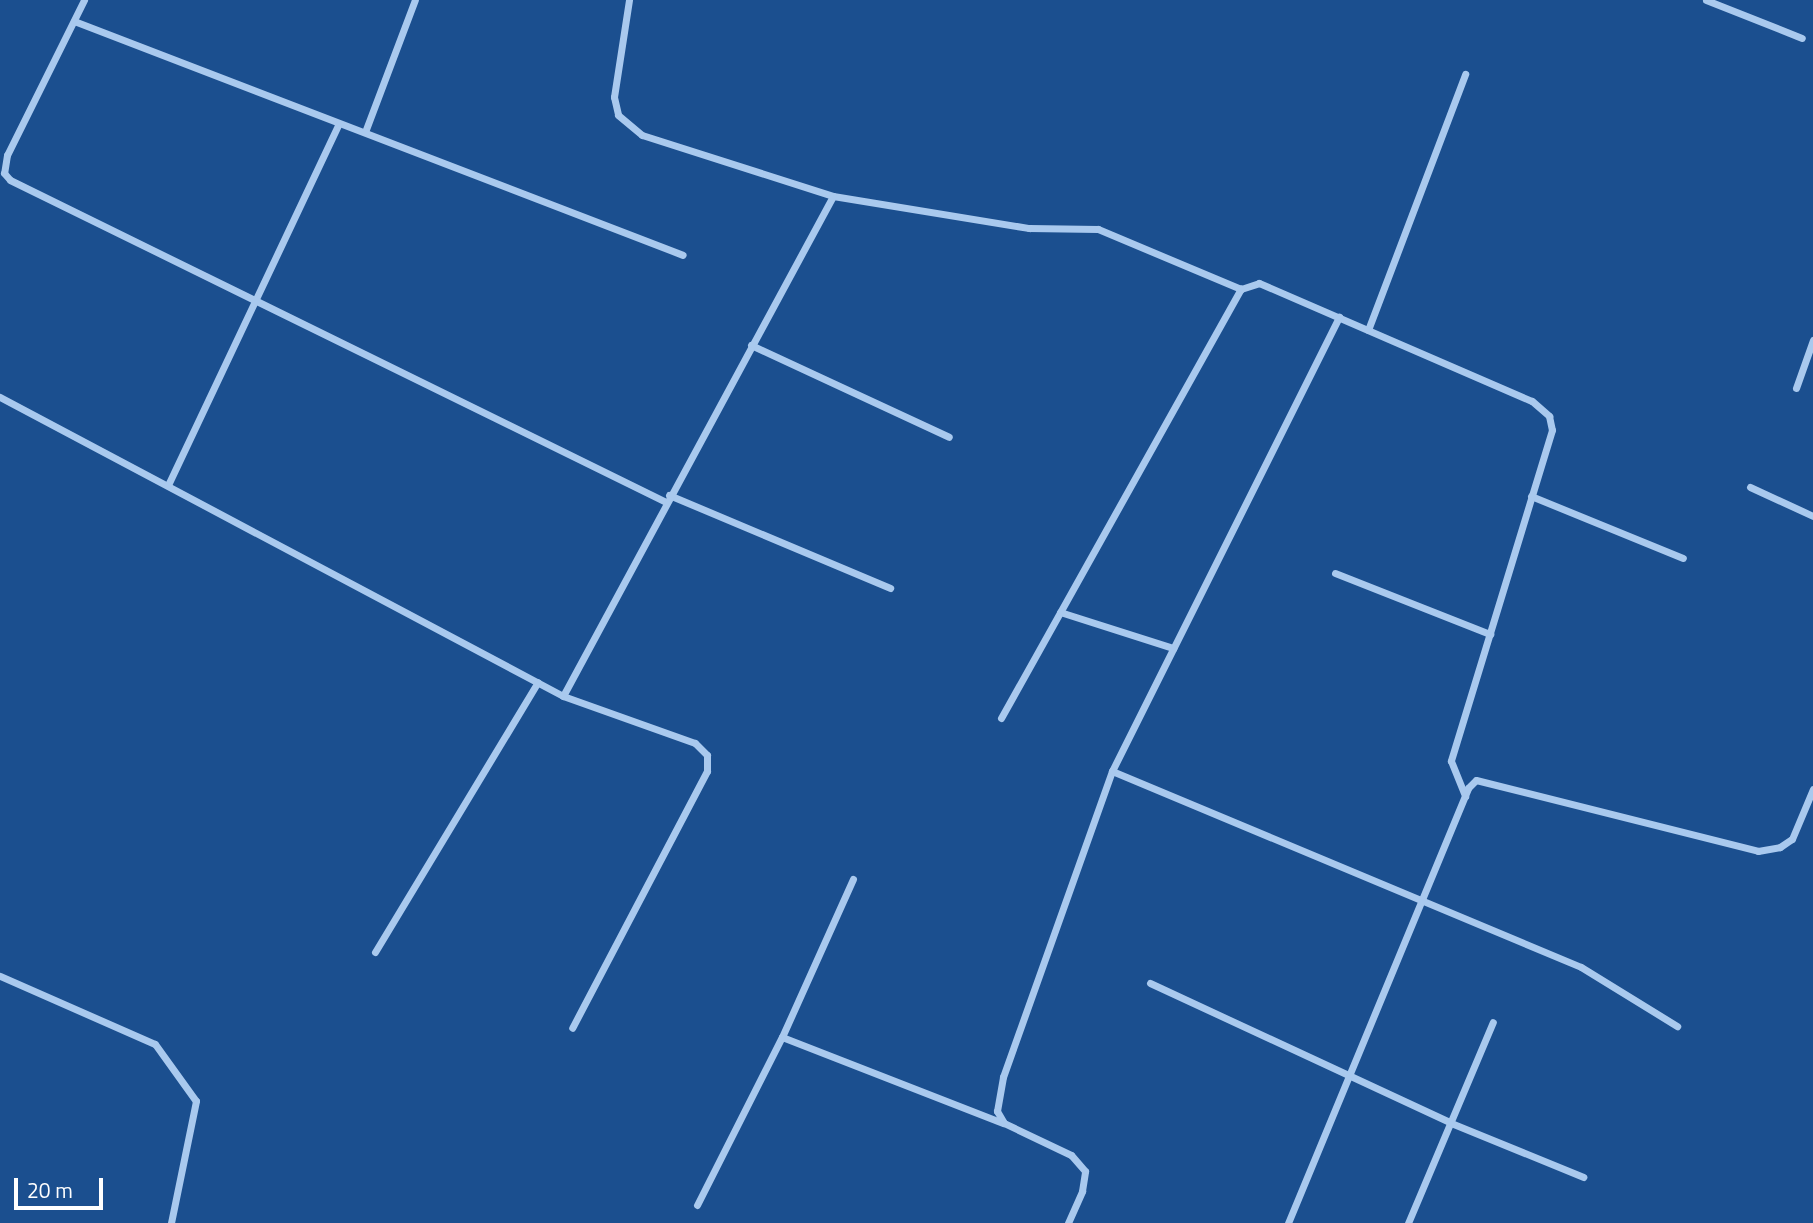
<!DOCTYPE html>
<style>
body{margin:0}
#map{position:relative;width:1813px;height:1223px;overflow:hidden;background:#1b4f8f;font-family:"Titillium Web",sans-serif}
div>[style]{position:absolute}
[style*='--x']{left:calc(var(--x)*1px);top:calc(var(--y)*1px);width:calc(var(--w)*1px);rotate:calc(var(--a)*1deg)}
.minor>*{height:7px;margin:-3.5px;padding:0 3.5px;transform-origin:3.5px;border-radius:3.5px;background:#a9c9ee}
span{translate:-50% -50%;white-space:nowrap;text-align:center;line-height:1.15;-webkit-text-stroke:6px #1b4f8f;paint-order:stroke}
.scale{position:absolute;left:14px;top:1178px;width:89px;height:32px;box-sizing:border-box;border:4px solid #fff;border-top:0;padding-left:9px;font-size:21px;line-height:24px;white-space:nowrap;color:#fff;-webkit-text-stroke:5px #1b4f8f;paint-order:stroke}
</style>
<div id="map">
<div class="minor">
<div style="--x:84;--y:0;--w:173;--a:116.4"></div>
<div style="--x:7;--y:155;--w:18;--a:99"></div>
<div style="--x:4;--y:173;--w:9;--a:49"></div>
<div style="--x:10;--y:180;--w:731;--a:26.14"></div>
<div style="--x:629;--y:0;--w:98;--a:98.8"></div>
<div style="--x:614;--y:97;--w:18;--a:77"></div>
<div style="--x:618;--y:115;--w:31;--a:40"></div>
<div style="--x:642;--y:135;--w:201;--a:17.7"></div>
<div style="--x:833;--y:196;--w:199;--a:9.3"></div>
<div style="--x:1029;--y:228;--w:69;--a:0.8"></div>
<div style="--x:1098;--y:229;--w:155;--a:22.8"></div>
<div style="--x:1706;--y:0;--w:103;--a:21.6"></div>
<div style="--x:74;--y:21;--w:652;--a:21.02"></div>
<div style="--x:365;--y:132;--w:141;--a:-69.3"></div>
<div style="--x:1368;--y:330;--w:274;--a:-69.2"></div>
<div style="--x:751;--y:345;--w:218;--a:24.9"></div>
<div style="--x:1796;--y:388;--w:51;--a:-70.5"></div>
<div style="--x:0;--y:397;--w:637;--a:27.97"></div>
<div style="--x:563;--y:696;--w:140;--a:19.6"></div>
<div style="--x:695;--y:743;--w:17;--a:45"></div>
<div style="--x:707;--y:755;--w:16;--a:90"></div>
<div style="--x:707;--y:771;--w:290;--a:117.7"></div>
<div style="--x:168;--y:485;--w:400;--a:-64.7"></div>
<div style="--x:1750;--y:487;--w:69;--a:24.7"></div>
<div style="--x:669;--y:495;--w:240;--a:22.8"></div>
<div style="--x:1531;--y:496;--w:164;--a:22.2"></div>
<div style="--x:1335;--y:573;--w:167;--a:21.5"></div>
<div style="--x:1060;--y:612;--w:119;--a:17.7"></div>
<div style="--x:563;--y:696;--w:568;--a:-61.63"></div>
<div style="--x:1001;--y:718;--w:492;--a:-60.8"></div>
<div style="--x:1241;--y:289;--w:19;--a:-18"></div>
<div style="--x:1259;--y:283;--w:297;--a:23.4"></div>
<div style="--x:1532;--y:401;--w:23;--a:41"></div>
<div style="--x:1549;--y:416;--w:14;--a:78"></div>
<div style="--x:1552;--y:430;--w:346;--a:107"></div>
<div style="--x:1451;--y:761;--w:38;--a:68"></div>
<div style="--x:1112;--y:771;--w:508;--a:22.68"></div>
<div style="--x:1581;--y:967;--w:113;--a:31.6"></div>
<div style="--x:853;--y:879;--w:173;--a:114.2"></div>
<div style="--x:782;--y:1037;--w:237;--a:21.3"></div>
<div style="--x:375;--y:952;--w:315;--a:-58.9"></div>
<div style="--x:0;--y:976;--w:169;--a:23.7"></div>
<div style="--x:155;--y:1044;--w:70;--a:54.3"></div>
<div style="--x:196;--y:1101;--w:125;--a:101.6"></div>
<div style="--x:1150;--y:983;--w:332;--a:24.9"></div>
<div style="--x:1451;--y:1123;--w:143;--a:22.2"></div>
<div style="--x:697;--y:1205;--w:188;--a:-63.2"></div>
<div style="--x:1068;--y:1223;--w:35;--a:-66"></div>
<div style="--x:1082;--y:1191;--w:20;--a:-81"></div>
<div style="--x:1085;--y:1171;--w:21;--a:-131"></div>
<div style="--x:1071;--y:1155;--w:74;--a:-154.5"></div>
<div style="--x:1004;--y:1123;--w:14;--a:-120"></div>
<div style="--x:997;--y:1111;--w:35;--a:-80"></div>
<div style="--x:1003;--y:1077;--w:325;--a:-70.4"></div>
<div style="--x:1112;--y:771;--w:508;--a:-63.43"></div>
<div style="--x:1288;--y:1223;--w:471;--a:-67.5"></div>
<div style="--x:1468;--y:788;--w:11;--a:-45"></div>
<div style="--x:1476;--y:780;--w:291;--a:14.1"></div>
<div style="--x:1758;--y:851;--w:22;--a:-10"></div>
<div style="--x:1780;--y:847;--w:14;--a:-34"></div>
<div style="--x:1792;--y:839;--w:54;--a:-67.2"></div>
<div style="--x:1408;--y:1223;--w:218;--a:-67.1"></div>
</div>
<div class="scale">20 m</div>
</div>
